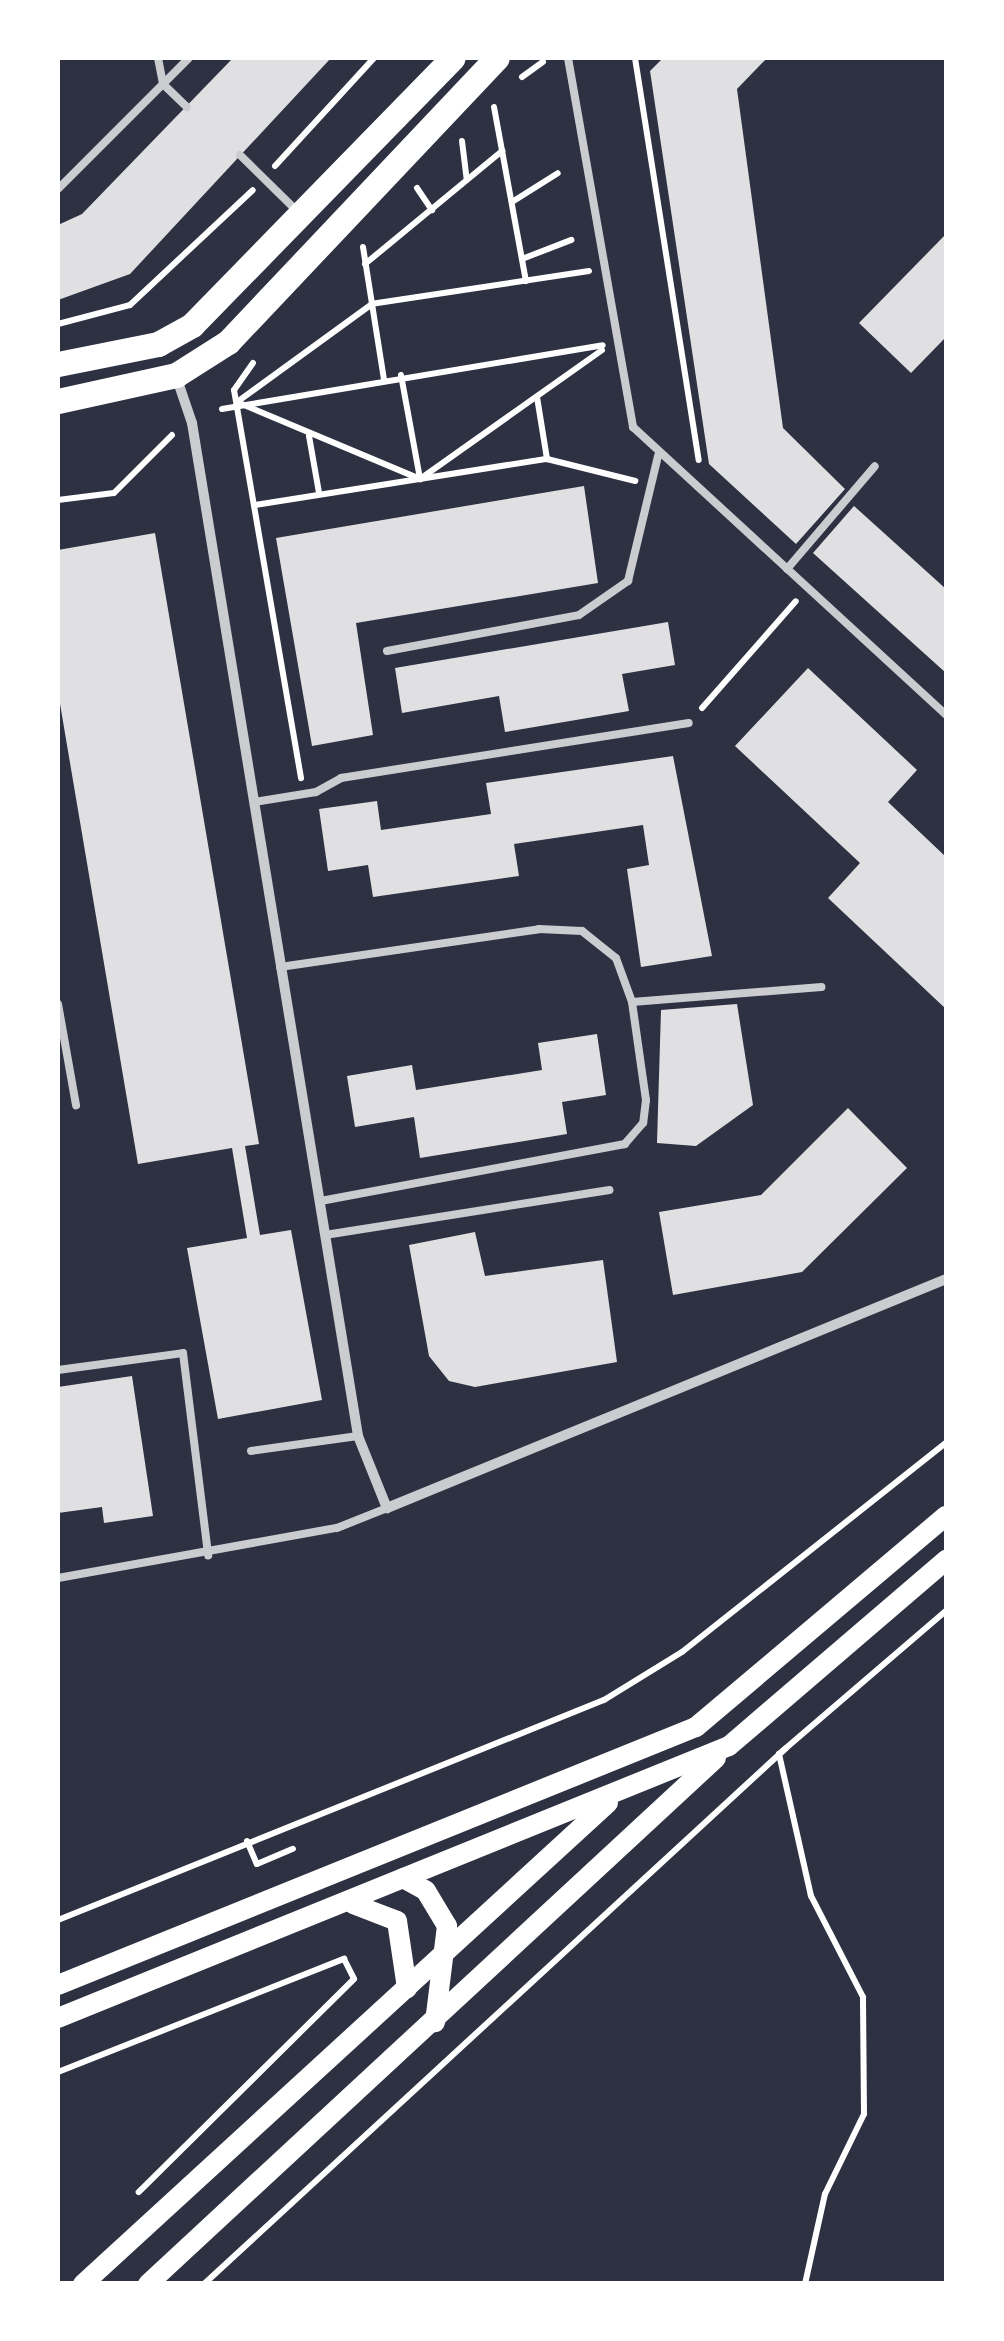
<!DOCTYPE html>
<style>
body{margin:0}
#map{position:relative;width:1004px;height:2341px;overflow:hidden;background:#2d3142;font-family:Helvetica,sans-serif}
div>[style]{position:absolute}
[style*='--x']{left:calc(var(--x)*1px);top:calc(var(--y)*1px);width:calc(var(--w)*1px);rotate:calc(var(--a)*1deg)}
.building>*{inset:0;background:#e0e0e3}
.path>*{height:6px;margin:-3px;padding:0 3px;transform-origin:3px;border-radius:3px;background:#fff}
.service>*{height:8px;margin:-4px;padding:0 4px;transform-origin:4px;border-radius:4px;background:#caccd0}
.minor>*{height:10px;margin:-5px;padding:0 5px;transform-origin:5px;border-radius:5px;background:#caccd0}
.secondary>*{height:20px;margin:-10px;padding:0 10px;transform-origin:10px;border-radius:10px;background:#fff}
.primary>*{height:25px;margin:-12.5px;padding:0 12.5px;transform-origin:12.5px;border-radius:12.5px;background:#fff}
span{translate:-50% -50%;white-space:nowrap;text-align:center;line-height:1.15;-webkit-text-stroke:10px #fff;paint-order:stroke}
.frame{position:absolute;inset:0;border:60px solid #fff;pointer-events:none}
</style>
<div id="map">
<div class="building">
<div style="clip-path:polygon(233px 58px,331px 58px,130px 274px,58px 300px,58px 225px,82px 214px)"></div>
<div style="clip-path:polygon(663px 58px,767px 58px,737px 89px,783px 428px,845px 489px,796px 544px,709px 464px,650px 71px)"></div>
<div style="clip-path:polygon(946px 234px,946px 337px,911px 373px,859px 323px)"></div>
<div style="clip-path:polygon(584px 486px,598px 583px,356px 623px,373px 735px,312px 746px,276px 538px)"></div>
<div style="clip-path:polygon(854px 506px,946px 589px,946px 673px,813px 553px)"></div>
<div style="clip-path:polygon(155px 533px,259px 1144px,245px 1146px,260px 1235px,291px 1230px,322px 1400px,218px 1419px,187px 1248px,247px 1238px,232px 1148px,138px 1164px,58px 692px,58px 550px)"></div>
<div style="clip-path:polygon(668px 622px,675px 665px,622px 674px,629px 711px,505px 732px,499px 696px,402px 713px,395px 668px)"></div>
<div style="clip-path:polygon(808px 668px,917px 770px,888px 802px,946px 857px,946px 1009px,828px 898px,860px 863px,735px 746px)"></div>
<div style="clip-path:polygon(673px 756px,712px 956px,641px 967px,627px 869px,649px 865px,643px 825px,514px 844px,519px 876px,373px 897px,368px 865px,328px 871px,319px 809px,377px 801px,381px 830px,491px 814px,486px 783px)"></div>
<div style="clip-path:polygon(737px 1004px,753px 1105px,696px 1146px,657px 1143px,661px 1010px)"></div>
<div style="clip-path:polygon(597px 1034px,606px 1095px,562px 1102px,567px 1134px,420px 1158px,414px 1117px,355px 1127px,347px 1076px,412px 1065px,416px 1090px,542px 1070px,538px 1043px)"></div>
<div style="clip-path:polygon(848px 1108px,907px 1168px,802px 1272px,673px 1295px,659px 1212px,761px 1195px)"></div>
<div style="clip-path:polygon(475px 1232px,485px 1276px,603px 1260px,617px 1362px,475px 1387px,449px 1381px,429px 1356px,409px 1245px)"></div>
<div style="clip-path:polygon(132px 1376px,153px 1516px,104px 1523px,102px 1507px,58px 1513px,58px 1387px)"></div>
</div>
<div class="path">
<div style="--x:635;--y:58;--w:407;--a:81"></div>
<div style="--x:522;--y:77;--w:26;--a:-36"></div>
<div style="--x:494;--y:107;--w:177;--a:79.6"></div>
<div style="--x:462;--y:141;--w:38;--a:83"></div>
<div style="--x:275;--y:166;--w:147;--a:-47.5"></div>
<div style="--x:417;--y:188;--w:27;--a:56"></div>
<div style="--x:512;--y:202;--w:54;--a:-32.2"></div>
<div style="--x:363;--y:247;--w:134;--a:81"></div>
<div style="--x:522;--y:259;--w:53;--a:-21.2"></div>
<div style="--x:365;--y:264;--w:178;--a:-39.5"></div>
<div style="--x:589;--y:271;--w:219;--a:171.4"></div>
<div style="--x:372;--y:304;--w:167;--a:144"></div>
<div style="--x:237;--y:402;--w:199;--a:22.8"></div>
<div style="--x:420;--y:479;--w:223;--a:-35.3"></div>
<div style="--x:58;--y:324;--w:74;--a:-14.8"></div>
<div style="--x:130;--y:305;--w:168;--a:-43.1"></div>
<div style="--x:253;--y:363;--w:33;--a:125"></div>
<div style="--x:234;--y:390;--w:394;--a:80.2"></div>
<div style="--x:401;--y:375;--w:106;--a:79.6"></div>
<div style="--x:537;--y:397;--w:63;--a:80.8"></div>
<div style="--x:222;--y:409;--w:386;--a:-9.5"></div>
<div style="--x:309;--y:436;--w:58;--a:80"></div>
<div style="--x:58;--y:500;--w:56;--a:-7.1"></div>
<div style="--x:114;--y:493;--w:82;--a:-45"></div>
<div style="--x:255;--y:505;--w:296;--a:-9"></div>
<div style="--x:547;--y:459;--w:91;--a:14"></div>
<div style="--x:702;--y:708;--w:142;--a:-48.7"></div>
<div style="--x:247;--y:1841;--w:25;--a:67"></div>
<div style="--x:257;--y:1864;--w:39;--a:-23"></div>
<div style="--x:58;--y:1920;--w:589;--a:-21.95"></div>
<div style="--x:604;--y:1700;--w:92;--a:-31.6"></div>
<div style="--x:682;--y:1652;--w:337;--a:-38.4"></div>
<div style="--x:58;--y:2072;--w:308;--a:-21.6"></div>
<div style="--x:344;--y:1959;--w:22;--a:63"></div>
<div style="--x:354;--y:1979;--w:303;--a:135.3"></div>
<div style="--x:204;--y:2284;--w:791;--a:-42.64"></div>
<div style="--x:805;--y:2284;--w:92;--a:-77.5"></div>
<div style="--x:825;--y:2194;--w:89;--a:-64"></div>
<div style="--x:864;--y:2114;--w:117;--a:-90.5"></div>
<div style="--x:863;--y:1997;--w:114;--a:-117.2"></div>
<div style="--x:811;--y:1896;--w:146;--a:-102.7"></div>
<div style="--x:779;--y:1754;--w:220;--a:-40.6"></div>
</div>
<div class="service">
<div style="--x:158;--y:58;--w:26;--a:79"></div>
<div style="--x:163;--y:84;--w:33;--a:44"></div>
<div style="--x:568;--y:58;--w:375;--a:80"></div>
<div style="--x:633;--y:427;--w:425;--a:42.6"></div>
<div style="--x:240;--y:155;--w:80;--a:44.5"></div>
<div style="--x:58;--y:189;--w:185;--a:-45"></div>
<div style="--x:787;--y:569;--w:135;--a:-49.5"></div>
<div style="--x:387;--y:651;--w:195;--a:-10.6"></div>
<div style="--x:579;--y:615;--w:60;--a:-34.8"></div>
<div style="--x:628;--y:581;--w:129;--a:-76.5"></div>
<div style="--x:254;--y:802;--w:63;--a:-9.2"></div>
<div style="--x:316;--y:792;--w:29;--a:-29"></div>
<div style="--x:341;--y:778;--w:352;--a:-9"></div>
<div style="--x:280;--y:967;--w:262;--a:-8.3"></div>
<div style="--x:539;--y:929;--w:43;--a:2.7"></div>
<div style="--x:582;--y:931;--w:43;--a:38.5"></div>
<div style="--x:616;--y:958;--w:47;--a:70"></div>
<div style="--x:632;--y:1002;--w:99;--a:81.9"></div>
<div style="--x:646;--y:1100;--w:23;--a:97"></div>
<div style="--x:643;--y:1123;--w:28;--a:131"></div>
<div style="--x:625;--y:1144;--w:311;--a:169.4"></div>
<div style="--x:632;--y:1002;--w:190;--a:-4.5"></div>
<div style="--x:58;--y:1004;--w:103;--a:79.9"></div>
<div style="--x:325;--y:1235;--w:288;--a:-9"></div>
<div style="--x:58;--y:1370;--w:126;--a:-7.7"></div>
<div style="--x:183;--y:1353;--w:204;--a:82.9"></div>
<div style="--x:251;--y:1451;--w:108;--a:-8"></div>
<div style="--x:58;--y:1578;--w:283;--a:-10.2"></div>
<div style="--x:337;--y:1528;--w:54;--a:-21.8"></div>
</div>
<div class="minor">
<div style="--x:176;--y:376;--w:50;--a:71.2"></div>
<div style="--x:192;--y:423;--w:1027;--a:80.69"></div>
<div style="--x:358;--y:1436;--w:78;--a:68.1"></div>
<div style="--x:387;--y:1508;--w:604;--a:-22.28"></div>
</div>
<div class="secondary">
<div style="--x:403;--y:1878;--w:26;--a:29"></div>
<div style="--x:426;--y:1891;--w:41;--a:59"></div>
<div style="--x:447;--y:1926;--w:97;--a:97.1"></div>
<div style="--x:353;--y:1904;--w:47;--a:21.1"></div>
<div style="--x:397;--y:1921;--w:68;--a:81.5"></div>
<div style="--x:58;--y:1985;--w:688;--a:-22.02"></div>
<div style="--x:696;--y:1727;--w:327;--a:-40.2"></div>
<div style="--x:58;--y:2018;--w:724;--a:-22.07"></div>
<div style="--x:729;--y:1746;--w:286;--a:-40.6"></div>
<div style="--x:83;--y:2284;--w:712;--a:-42.5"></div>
<div style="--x:148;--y:2284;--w:774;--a:-42.8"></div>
</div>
<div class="primary">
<div style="--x:58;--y:364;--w:102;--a:-11.3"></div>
<div style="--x:158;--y:344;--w:39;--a:-29"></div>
<div style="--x:192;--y:325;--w:373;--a:-45.7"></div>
<div style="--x:58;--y:401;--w:121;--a:-12.4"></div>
<div style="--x:176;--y:375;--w:62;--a:-32.4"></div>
<div style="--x:228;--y:342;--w:391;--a:-46.6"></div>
</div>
<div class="frame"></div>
</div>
